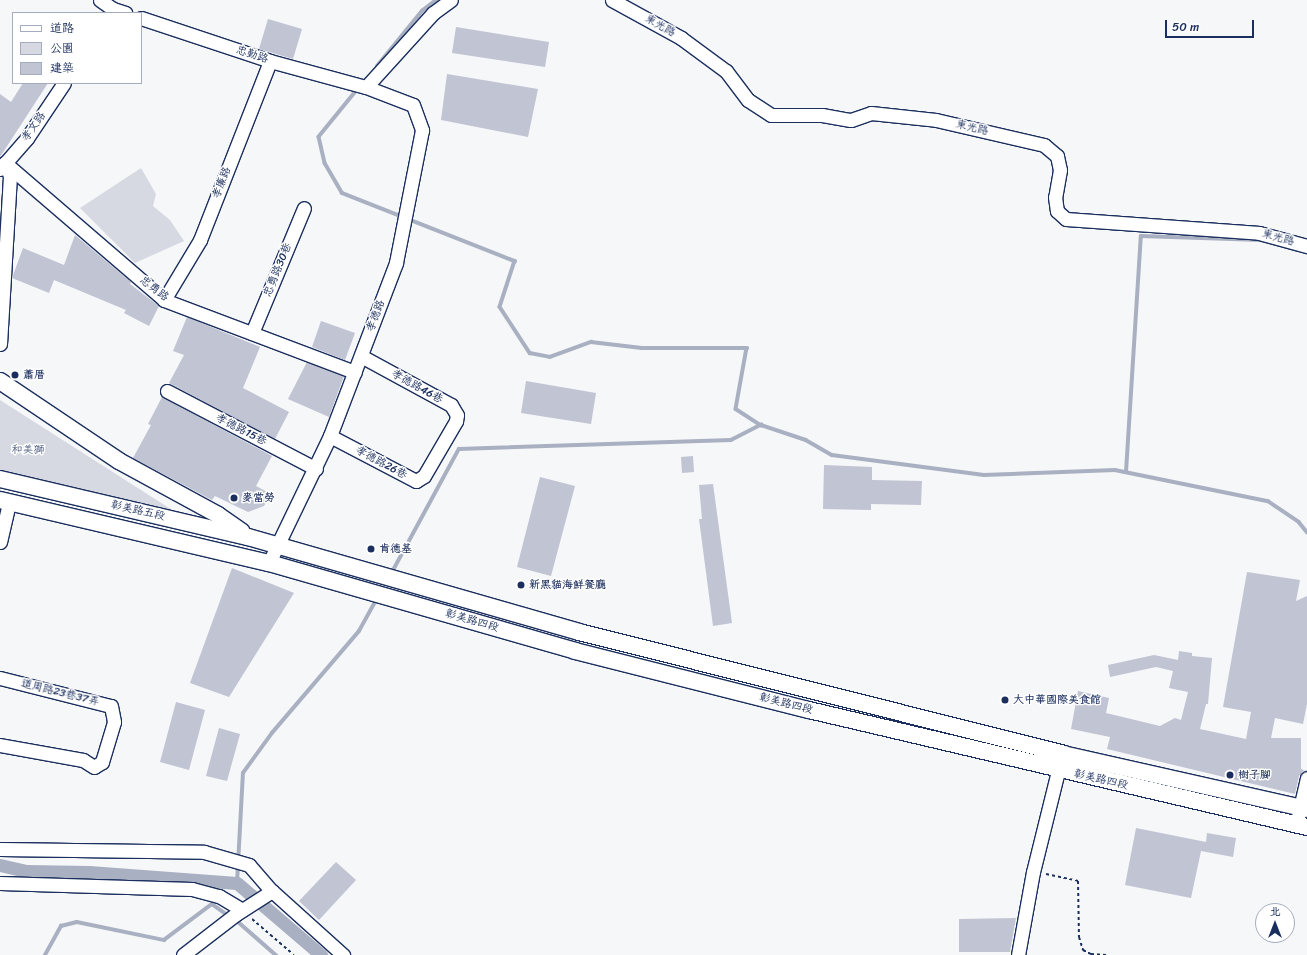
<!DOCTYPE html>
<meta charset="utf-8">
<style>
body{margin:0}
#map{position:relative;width:1307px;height:955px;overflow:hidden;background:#f6f7f9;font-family:Sriracha,"LXGW WenKai TC",sans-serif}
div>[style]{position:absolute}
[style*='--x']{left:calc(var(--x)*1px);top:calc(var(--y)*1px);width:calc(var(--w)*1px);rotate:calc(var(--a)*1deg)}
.green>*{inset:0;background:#d6d9e2}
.stream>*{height:3.5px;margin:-1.75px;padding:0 1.75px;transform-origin:1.75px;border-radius:1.75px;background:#a9b0c1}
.canal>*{height:13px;margin:-6.5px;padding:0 6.5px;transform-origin:6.5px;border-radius:6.5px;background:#a9b0c1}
.building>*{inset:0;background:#c0c4d3}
.path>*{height:2px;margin-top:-1px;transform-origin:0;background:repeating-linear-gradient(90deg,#1b2f5e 0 3px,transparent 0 6px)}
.roads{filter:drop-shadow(1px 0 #1b2f5e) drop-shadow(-1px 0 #1b2f5e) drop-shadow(0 1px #1b2f5e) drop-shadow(0 -1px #1b2f5e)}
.minor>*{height:13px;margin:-6.5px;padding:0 6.5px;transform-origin:6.5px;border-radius:6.5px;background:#fff}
.major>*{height:16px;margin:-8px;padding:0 8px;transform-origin:8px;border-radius:8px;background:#fff}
.dots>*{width:11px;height:11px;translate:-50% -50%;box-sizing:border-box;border:2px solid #fff;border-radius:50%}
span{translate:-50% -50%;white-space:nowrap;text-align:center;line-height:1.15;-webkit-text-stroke:3px #fff;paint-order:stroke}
.street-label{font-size:11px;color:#1b2f5e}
.poi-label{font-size:11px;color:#1b2f5e;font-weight:700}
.left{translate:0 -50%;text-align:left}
.park-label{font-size:11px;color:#4a5a7f}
.legend{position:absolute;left:12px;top:12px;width:130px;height:72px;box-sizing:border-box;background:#fff;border:1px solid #a4acbf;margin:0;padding:5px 7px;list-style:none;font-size:12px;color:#1b2f5e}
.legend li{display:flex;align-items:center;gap:8px;height:20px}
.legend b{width:20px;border:1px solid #a4acbf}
.north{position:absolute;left:1255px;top:903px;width:40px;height:40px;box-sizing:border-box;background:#fff;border:1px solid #a4acbf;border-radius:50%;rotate:0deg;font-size:11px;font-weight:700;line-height:16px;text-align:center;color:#1b2f5e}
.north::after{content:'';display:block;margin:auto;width:14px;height:18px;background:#1b2f5e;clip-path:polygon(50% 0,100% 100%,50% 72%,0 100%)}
.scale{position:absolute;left:1165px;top:20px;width:89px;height:18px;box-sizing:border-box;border:2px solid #1b2f5e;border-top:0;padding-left:5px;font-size:12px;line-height:14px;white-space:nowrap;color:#1b2f5e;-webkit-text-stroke:3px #fff;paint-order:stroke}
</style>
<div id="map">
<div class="green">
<div style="clip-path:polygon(141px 168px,156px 194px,153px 206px,170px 220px,184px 241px,135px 263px,80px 208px)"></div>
<div style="clip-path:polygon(0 400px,177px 513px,0 472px)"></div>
</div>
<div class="stream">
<div style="--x:377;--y:66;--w:71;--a:-50.7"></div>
<div style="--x:422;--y:11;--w:18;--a:-38"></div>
<div style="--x:359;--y:88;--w:63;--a:129.2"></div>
<div style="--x:319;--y:137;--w:27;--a:77"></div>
<div style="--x:325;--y:163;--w:34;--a:60"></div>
<div style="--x:342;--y:193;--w:186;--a:21.5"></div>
<div style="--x:515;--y:261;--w:48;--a:108.1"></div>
<div style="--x:500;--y:307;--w:55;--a:56.9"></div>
<div style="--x:530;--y:353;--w:20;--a:11"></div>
<div style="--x:550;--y:357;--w:44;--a:-20.1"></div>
<div style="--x:591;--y:342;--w:51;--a:6.7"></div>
<div style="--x:642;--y:348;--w:105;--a:0"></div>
<div style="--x:747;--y:348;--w:62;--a:100.2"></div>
<div style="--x:736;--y:409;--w:30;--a:33"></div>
<div style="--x:1126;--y:472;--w:236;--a:-86.4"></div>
<div style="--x:1141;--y:236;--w:120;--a:1.9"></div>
<div style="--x:1261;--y:240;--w:38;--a:15"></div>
<div style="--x:391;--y:574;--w:142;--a:-61.5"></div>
<div style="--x:459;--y:449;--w:272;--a:-1.9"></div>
<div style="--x:731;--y:440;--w:34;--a:-27"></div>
<div style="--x:761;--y:425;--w:47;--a:18.4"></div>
<div style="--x:806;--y:440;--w:30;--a:30"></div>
<div style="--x:832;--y:455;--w:153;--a:7.5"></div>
<div style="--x:984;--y:475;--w:131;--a:-2.2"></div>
<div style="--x:1115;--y:470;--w:156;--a:11.5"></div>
<div style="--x:1268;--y:501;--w:37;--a:34"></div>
<div style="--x:1299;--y:522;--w:13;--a:51"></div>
<div style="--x:237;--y:883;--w:110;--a:-86.9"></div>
<div style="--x:243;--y:773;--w:49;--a:-54.1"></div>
<div style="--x:272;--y:733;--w:134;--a:-49.5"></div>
<div style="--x:359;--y:631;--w:37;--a:-61"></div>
<div style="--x:235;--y:919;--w:55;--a:41.3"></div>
<div style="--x:45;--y:955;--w:33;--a:-61"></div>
<div style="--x:61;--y:926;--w:16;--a:-14"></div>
<div style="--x:77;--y:922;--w:89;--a:11.7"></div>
<div style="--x:164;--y:940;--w:60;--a:-36.9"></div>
<div style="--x:212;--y:904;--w:21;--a:35"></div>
</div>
<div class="canal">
<div style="--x:0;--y:865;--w:26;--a:13"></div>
<div style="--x:25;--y:871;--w:64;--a:0.9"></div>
<div style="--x:89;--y:872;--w:148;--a:4.3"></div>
<div style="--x:237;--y:883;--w:111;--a:40.6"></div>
</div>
<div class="building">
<div style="clip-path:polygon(268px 19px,302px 29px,293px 59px,259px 49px)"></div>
<div style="clip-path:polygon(456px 27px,549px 42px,545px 67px,452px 53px)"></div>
<div style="clip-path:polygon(447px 74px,538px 89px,528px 137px,441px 120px)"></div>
<div style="clip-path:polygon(23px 83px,48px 83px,0 157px,0 94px,11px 102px)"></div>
<div style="clip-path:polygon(75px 235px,131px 282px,130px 284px,159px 306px,149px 326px,124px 313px,126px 310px,54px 280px,49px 293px,12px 278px,23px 248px,64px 265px)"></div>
<div style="clip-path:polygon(187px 317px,260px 347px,243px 388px,289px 412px,275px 439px,169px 383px,184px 355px,173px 351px)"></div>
<div style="clip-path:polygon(321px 321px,355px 333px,345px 360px,312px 347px)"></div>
<div style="clip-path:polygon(307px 362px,344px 376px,329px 417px,288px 399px)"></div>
<div style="clip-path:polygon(526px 381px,596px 393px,591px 424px,521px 413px)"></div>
<div style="clip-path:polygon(162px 397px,272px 456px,256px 486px,271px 494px,264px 506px,248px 512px,215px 496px,212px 500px,133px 458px,151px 425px,148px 424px)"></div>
<div style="clip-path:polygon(693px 456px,694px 472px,682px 473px,681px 457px)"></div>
<div style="clip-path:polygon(824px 465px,872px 467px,872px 480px,922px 481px,921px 505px,871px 504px,871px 510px,823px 509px)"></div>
<div style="clip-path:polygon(540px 477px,575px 486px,551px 576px,517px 567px)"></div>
<div style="clip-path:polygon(713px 484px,732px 623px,713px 626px,699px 519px,702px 519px,699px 485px)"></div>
<div style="clip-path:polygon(232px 568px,294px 593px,229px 697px,190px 683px)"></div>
<div style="clip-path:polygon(1247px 572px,1300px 580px,1296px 601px,1307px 596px,1307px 704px,1303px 724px,1275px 718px,1271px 738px,1301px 738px,1301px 769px,1304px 770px,1299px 776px,1295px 794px,1107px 749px,1110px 737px,1071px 729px,1078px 691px,1109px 698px,1106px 713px,1160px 726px,1175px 718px,1181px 720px,1188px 692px,1169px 688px,1173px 671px,1156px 667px,1110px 677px,1108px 665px,1154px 655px,1178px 660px,1179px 651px,1192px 653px,1192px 656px,1212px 658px,1208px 704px,1206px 704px,1200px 729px,1246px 739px,1251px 712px,1223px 707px)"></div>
<div style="clip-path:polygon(176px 702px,205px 710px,189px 770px,160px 762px)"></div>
<div style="clip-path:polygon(219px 728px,240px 734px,227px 781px,206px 776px)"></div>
<div style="clip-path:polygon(1136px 828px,1206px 842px,1207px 833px,1236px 838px,1233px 857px,1201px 851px,1191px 898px,1125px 885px)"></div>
<div style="clip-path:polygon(336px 862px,356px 880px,319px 920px,299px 901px)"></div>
<div style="clip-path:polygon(1016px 918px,1010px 952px,959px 952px,959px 919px)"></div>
</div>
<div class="path">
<div style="--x:1046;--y:874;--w:33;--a:12"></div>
<div style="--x:1078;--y:881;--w:56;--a:89"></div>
<div style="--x:1079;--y:937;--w:14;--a:73"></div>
<div style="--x:1083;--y:950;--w:9;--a:27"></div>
<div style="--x:1091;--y:954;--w:15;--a:4"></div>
<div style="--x:252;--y:919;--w:55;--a:40.6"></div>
</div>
<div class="roads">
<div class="minor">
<div style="--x:100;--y:0;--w:16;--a:35"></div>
<div style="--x:113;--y:9;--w:13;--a:18"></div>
<div style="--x:612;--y:0;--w:79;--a:28.8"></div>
<div style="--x:681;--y:38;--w:56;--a:36.3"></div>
<div style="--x:726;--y:71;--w:36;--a:53"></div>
<div style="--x:748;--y:100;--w:27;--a:33"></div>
<div style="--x:771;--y:115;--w:51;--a:0"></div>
<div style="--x:822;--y:115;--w:29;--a:10"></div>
<div style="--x:851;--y:120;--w:21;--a:-19"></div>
<div style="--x:871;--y:113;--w:65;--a:6.1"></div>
<div style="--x:936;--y:120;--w:111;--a:13"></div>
<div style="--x:1044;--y:145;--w:17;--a:40"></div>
<div style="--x:1057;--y:156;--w:14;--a:78"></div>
<div style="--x:1060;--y:170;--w:27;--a:100"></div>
<div style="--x:1055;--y:197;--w:14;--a:82"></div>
<div style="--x:1057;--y:211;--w:12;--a:42"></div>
<div style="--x:1066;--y:219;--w:194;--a:4.1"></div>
<div style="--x:1259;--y:233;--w:50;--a:15.2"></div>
<div style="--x:141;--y:18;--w:136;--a:18.4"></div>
<div style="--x:270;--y:61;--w:99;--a:15.2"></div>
<div style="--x:366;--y:87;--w:50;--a:21"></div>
<div style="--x:413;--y:105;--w:27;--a:70"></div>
<div style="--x:422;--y:130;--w:136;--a:101.1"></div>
<div style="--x:396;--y:263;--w:185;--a:110.9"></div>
<div style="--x:330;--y:436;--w:141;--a:115.7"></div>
<div style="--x:366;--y:87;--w:100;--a:-47.8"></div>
<div style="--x:433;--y:13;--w:22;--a:-36"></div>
<div style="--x:5;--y:163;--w:210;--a:40.7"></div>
<div style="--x:164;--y:300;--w:204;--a:20.7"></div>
<div style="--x:0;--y:169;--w:41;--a:-48.9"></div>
<div style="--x:27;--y:138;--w:66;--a:-56.1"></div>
<div style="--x:164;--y:300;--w:70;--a:-59"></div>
<div style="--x:200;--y:240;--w:192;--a:-68.6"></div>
<div style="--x:252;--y:333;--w:135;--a:-67.4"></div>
<div style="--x:0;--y:344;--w:168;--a:-86.6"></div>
<div style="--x:10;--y:176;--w:14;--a:-111"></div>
<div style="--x:167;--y:391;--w:168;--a:27.6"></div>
<div style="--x:330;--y:436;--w:97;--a:27.6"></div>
<div style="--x:416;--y:481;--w:9;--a:-32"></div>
<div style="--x:424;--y:476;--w:64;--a:-59.8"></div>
<div style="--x:456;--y:421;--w:6;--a:-81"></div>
<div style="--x:457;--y:415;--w:12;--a:-121"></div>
<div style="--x:451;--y:405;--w:102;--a:-151.4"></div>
<div style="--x:0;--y:542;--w:40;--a:-77"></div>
<div style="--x:0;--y:678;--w:114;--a:14.2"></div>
<div style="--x:111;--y:706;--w:16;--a:79"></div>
<div style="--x:114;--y:722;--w:42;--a:106.7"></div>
<div style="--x:102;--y:762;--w:9;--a:148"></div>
<div style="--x:94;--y:767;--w:13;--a:-148"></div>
<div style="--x:83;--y:760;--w:84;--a:-169.8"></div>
<div style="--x:1298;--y:817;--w:40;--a:-77"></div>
<div style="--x:0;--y:849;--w:204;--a:0.8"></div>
<div style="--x:204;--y:852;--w:47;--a:16.1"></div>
<div style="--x:249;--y:865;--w:35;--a:49"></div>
<div style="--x:272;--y:891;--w:43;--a:147.4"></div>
<div style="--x:236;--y:914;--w:67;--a:142.3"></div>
<div style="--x:0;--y:883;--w:192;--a:1.8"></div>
<div style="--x:192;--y:889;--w:28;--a:15"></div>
<div style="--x:219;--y:896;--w:27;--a:31"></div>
<div style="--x:272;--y:891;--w:96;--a:42"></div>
<div style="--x:1018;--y:955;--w:84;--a:-79.8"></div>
<div style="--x:1033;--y:872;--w:116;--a:-76.1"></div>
</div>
<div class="major">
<div style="--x:0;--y:381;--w:143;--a:33.9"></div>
<div style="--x:119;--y:461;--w:113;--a:28.6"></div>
<div style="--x:218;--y:515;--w:29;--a:35"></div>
<div style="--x:0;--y:479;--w:255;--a:13.2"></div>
<div style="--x:248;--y:537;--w:344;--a:16"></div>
<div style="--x:579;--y:632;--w:499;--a:14.1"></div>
<div style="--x:1063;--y:754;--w:250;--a:12.7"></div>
<div style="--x:0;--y:500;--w:276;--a:13.2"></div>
<div style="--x:269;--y:563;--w:318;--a:16"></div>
<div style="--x:575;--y:651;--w:241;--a:14.2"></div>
<div style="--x:809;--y:710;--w:512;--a:13.22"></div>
</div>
</div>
<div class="dots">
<div style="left:15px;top:375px;background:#1b2f5e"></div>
<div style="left:234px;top:498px;background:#1b2f5e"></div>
<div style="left:371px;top:549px;background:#1b2f5e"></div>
<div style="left:521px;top:585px;background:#1b2f5e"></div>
<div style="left:1005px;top:700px;background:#1b2f5e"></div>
<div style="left:1230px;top:775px;background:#1b2f5e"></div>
</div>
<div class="street-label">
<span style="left:660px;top:26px;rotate:29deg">東光路</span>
<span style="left:252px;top:55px;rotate:18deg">忠勤路</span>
<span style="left:34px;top:127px;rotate:-55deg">孝文路</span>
<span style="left:972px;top:128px;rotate:13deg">東光路</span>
<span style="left:222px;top:183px;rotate:-69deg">孝廉路</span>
<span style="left:1278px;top:238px;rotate:15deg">東光路</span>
<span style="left:278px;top:270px;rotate:-68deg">忠勇路30巷</span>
<span style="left:154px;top:289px;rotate:37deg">忠勇路</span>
<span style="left:376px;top:316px;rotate:-70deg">孝德路</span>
<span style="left:417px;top:387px;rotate:29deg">孝德路46巷</span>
<span style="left:241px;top:430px;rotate:27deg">孝德路15巷</span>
<span style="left:381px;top:463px;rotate:28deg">孝德路26巷</span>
<span style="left:138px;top:511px;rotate:13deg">彰美路五段</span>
<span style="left:472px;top:621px;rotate:16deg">彰美路四段</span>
<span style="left:60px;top:693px;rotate:14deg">道周路23巷37弄</span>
<span style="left:786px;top:704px;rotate:14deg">彰美路四段</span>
<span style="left:1101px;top:780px;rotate:13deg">彰美路四段</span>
</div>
<div class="poi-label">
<span class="left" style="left:23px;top:375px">蕭厝</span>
<span class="left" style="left:242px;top:498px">麥當勞</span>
<span class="left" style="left:379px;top:549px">肯德基</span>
<span class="left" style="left:529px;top:585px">新黑貓海鮮餐廳</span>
<span class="left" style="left:1013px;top:700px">大中華國際美食館</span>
<span class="left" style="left:1238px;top:775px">樹子腳</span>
</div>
<div class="park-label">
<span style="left:28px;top:450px">和美獅</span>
</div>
<ul class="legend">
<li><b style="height:5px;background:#fff"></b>道路</li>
<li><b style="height:11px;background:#d6d9e2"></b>公園</li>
<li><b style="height:11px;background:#c0c4d3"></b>建築</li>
</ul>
<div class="north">北</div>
<div class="scale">50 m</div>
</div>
